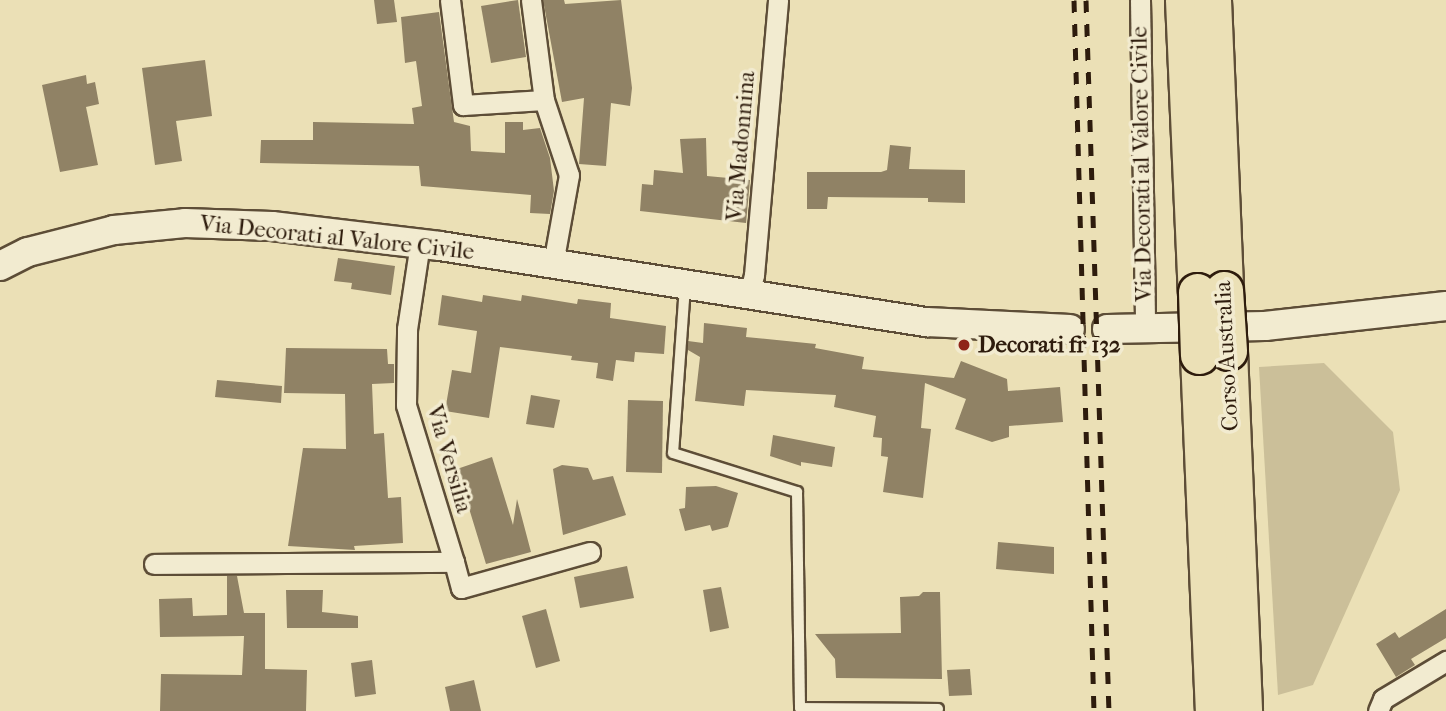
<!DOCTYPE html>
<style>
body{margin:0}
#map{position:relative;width:1446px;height:711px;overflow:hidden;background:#ebe0b6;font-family:"IM FELL French Canon",serif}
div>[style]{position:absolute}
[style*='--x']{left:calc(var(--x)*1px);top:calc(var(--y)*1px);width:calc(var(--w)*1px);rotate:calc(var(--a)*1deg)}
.green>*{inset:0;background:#cbbf99}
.building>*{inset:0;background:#908265}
.roads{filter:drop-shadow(2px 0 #5d4d37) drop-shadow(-2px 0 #5d4d37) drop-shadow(0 2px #5d4d37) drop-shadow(0 -2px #5d4d37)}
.lane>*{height:10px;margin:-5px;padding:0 5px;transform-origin:5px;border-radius:5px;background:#f2ebd0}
.street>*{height:19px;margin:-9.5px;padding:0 9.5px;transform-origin:9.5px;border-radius:9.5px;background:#f2ebd0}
.secondary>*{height:28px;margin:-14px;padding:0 14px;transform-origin:14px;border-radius:14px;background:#f2ebd0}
.highway>*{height:37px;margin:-18.5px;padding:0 18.5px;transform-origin:18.5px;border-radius:18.5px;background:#ebe0b6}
.rail>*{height:5px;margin-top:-2.5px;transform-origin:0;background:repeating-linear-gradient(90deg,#2e1c0d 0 12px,transparent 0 24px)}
.bridges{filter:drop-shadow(2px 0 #2e1c0d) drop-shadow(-2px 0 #2e1c0d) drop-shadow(0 2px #2e1c0d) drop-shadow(0 -2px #2e1c0d)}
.highway-bridge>*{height:37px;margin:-18.5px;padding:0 18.5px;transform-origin:18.5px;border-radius:18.5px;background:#ebe0b6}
.dots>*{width:19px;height:19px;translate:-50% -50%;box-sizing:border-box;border:4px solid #f2ebd0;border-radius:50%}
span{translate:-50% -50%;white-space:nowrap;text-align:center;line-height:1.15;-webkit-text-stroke:7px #f2ebd0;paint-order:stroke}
.street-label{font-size:23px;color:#2e1c0d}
.poi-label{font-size:23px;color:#2e1c0d;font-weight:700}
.left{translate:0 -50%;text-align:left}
</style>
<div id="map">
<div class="green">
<div style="clip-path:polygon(1324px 363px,1393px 432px,1400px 490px,1313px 685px,1278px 695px,1259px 367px)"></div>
</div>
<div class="building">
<div style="clip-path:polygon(374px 0,394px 0,397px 22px,377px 24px)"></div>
<div style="clip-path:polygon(518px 0,526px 57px,491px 63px,481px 6px)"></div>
<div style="clip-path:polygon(543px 0,564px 0,565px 4px,621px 0,632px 88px,630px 106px,611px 103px,606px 166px,579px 164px,584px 98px,562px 102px)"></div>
<div style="clip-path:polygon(439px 12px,454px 122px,470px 126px,471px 151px,505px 153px,505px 122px,523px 122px,523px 130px,540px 128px,550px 158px,554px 191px,550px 214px,530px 213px,531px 195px,421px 186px,419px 166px,260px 163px,261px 140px,313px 140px,313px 122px,414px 124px,412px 108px,422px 106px,416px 61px,405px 63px,401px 17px)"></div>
<div style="clip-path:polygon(205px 60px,212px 116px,176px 121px,182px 161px,155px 165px,142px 68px)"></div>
<div style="clip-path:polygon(86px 75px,87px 84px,95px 82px,99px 104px,86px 107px,98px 165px,60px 172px,42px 85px)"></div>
<div style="clip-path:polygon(706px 138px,707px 176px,750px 180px,746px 223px,640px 211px,642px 184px,653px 185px,654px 170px,683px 173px,680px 139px)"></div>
<div style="clip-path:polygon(890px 145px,911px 147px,909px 169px,965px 170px,965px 203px,928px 202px,928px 198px,828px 197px,827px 209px,807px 209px,807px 172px,881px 172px,887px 170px)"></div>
<div style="clip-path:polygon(338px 258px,395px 266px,391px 295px,351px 289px,352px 283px,334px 281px)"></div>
<div style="clip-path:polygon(442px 295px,482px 302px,483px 295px,521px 301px,522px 295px,577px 304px,578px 299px,611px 303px,610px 318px,666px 326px,664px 354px,635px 352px,634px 362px,616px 360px,613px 381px,596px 378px,598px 363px,571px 360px,572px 356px,500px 347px,489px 418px,445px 411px,452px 370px,471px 373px,477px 331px,438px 325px)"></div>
<div style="clip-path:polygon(704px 323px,747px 328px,746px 337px,816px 344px,815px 348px,864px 357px,862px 369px,954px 378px,961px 361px,1007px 379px,1008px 391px,1060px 387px,1063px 422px,1009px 426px,1009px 437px,992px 442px,955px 429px,966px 399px,925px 383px,921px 428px,931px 429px,923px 498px,883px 492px,888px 457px,881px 456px,882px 438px,873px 437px,876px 416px,834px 407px,836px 395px,746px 390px,744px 406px,695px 401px,700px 357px,688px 350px,688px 341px,703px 343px)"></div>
<div style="clip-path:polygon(286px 348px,387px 349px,388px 364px,394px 364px,394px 383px,372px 384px,374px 434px,384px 433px,388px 498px,401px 497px,403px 543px,354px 546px,355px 550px,288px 546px,303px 448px,346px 449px,345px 394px,284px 393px)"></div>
<div style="clip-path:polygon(217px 380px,282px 386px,281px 403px,215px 397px)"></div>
<div style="clip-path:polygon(531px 395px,560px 400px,554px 428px,526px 424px)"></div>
<div style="clip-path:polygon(628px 400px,663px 401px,662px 473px,626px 472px)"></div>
<div style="clip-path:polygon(773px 435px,835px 447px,832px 467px,801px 462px,801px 466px,770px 456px)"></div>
<div style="clip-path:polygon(492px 457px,513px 525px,517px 499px,531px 552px,486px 564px,457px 469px)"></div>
<div style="clip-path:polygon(562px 465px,588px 468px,593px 480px,613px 476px,626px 515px,563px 535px,553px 469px)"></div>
<div style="clip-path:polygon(716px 486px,738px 493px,728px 527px,712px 531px,710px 525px,685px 531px,679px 509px,685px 508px,686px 487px)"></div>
<div style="clip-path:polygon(998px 542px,1054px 547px,1054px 574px,996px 569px)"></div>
<div style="clip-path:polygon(627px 566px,634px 598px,580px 608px,574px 577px)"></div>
<div style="clip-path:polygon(227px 576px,237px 576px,244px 613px,265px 613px,265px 669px,307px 670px,306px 711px,160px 711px,161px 674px,242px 675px,244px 636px,160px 637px,159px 599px,192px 598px,193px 616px,227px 615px)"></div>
<div style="clip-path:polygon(721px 587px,729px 628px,710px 632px,703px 590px)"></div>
<div style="clip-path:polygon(286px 590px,323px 590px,322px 612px,358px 616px,358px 628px,287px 628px)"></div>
<div style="clip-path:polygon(923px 592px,940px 592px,942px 679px,836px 678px,835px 659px,815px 634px,901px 633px,900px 597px,919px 596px)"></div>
<div style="clip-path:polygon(546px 609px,560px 661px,536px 668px,522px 616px)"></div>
<div style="clip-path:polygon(1446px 609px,1446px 638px,1411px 659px,1415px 665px,1396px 677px,1376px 644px,1395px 632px,1399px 638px)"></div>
<div style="clip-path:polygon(372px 660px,376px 694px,355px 697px,351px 663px)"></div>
<div style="clip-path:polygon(970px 669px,972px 695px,949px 696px,947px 670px)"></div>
<div style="clip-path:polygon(474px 680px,481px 711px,450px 711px,445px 687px)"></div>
</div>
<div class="roads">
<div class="lane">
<div style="--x:685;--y:286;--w:167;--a:94.1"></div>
<div style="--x:673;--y:453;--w:130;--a:17.5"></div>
<div style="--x:797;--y:492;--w:216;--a:89.2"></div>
<div style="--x:800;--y:708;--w:138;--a:0.4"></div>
</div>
<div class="street">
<div style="--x:450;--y:0;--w:106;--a:82.9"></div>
<div style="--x:463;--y:105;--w:81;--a:-3.5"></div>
<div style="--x:531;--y:0;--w:101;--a:82.6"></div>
<div style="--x:544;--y:100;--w:79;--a:71.6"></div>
<div style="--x:569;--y:175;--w:90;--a:100.2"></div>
<div style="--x:1140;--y:0;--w:328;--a:89.1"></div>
<div style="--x:749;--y:295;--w:21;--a:-76"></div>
<div style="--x:754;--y:275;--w:276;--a:-85"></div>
<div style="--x:454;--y:562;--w:27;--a:75"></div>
<div style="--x:461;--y:588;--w:134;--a:-15.6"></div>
<div style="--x:154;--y:564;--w:300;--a:-0.4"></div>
<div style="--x:454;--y:562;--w:164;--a:-107"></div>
<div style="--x:406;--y:405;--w:76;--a:-89.2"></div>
<div style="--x:407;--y:329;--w:87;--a:-81.4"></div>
<div style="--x:1378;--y:711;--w:13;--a:-67"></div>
<div style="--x:1383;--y:699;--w:74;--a:-31.1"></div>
</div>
<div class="secondary">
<div style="--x:0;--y:266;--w:31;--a:-27"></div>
<div style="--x:28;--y:252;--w:89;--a:-14.3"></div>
<div style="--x:114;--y:230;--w:71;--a:-5.6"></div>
<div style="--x:185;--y:223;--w:87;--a:2"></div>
<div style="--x:272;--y:226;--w:169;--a:6.8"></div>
<div style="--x:440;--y:246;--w:493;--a:8.9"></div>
<div style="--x:927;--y:322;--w:143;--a:2.8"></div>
<div style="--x:1107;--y:329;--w:158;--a:-1.1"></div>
<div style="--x:1265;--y:326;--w:182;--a:-6.3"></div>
</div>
<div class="highway">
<div style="--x:1184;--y:0;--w:292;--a:87.5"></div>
<div style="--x:1212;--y:0;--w:290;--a:87.6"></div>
<div style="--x:1228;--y:351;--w:360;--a:87.6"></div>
<div style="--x:1199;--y:355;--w:356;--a:87.6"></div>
</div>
</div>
<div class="rail">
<div style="--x:1074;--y:0;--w:711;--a:88.39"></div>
<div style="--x:1086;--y:0;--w:711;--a:88.15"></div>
</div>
<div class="bridges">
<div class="highway-bridge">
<div style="--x:1224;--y:290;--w:61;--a:86.2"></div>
<div style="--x:1197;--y:292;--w:63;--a:88.2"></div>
</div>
</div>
<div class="dots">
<div style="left:964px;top:345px;background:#8f2418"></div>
</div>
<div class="street-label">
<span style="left:741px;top:146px;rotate:-85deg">Via Madonnina</span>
<span style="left:1142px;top:164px;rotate:-91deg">Via Decorati al Valore Civile</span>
<span style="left:337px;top:238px;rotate:6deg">Via Decorati al Valore Civile</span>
<span style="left:1227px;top:356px;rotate:-93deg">Corso Australia</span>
<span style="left:449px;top:459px;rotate:74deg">Via Versilia</span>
</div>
<div class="poi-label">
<span class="left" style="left:978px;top:345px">Decorati fr 132</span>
</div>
</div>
